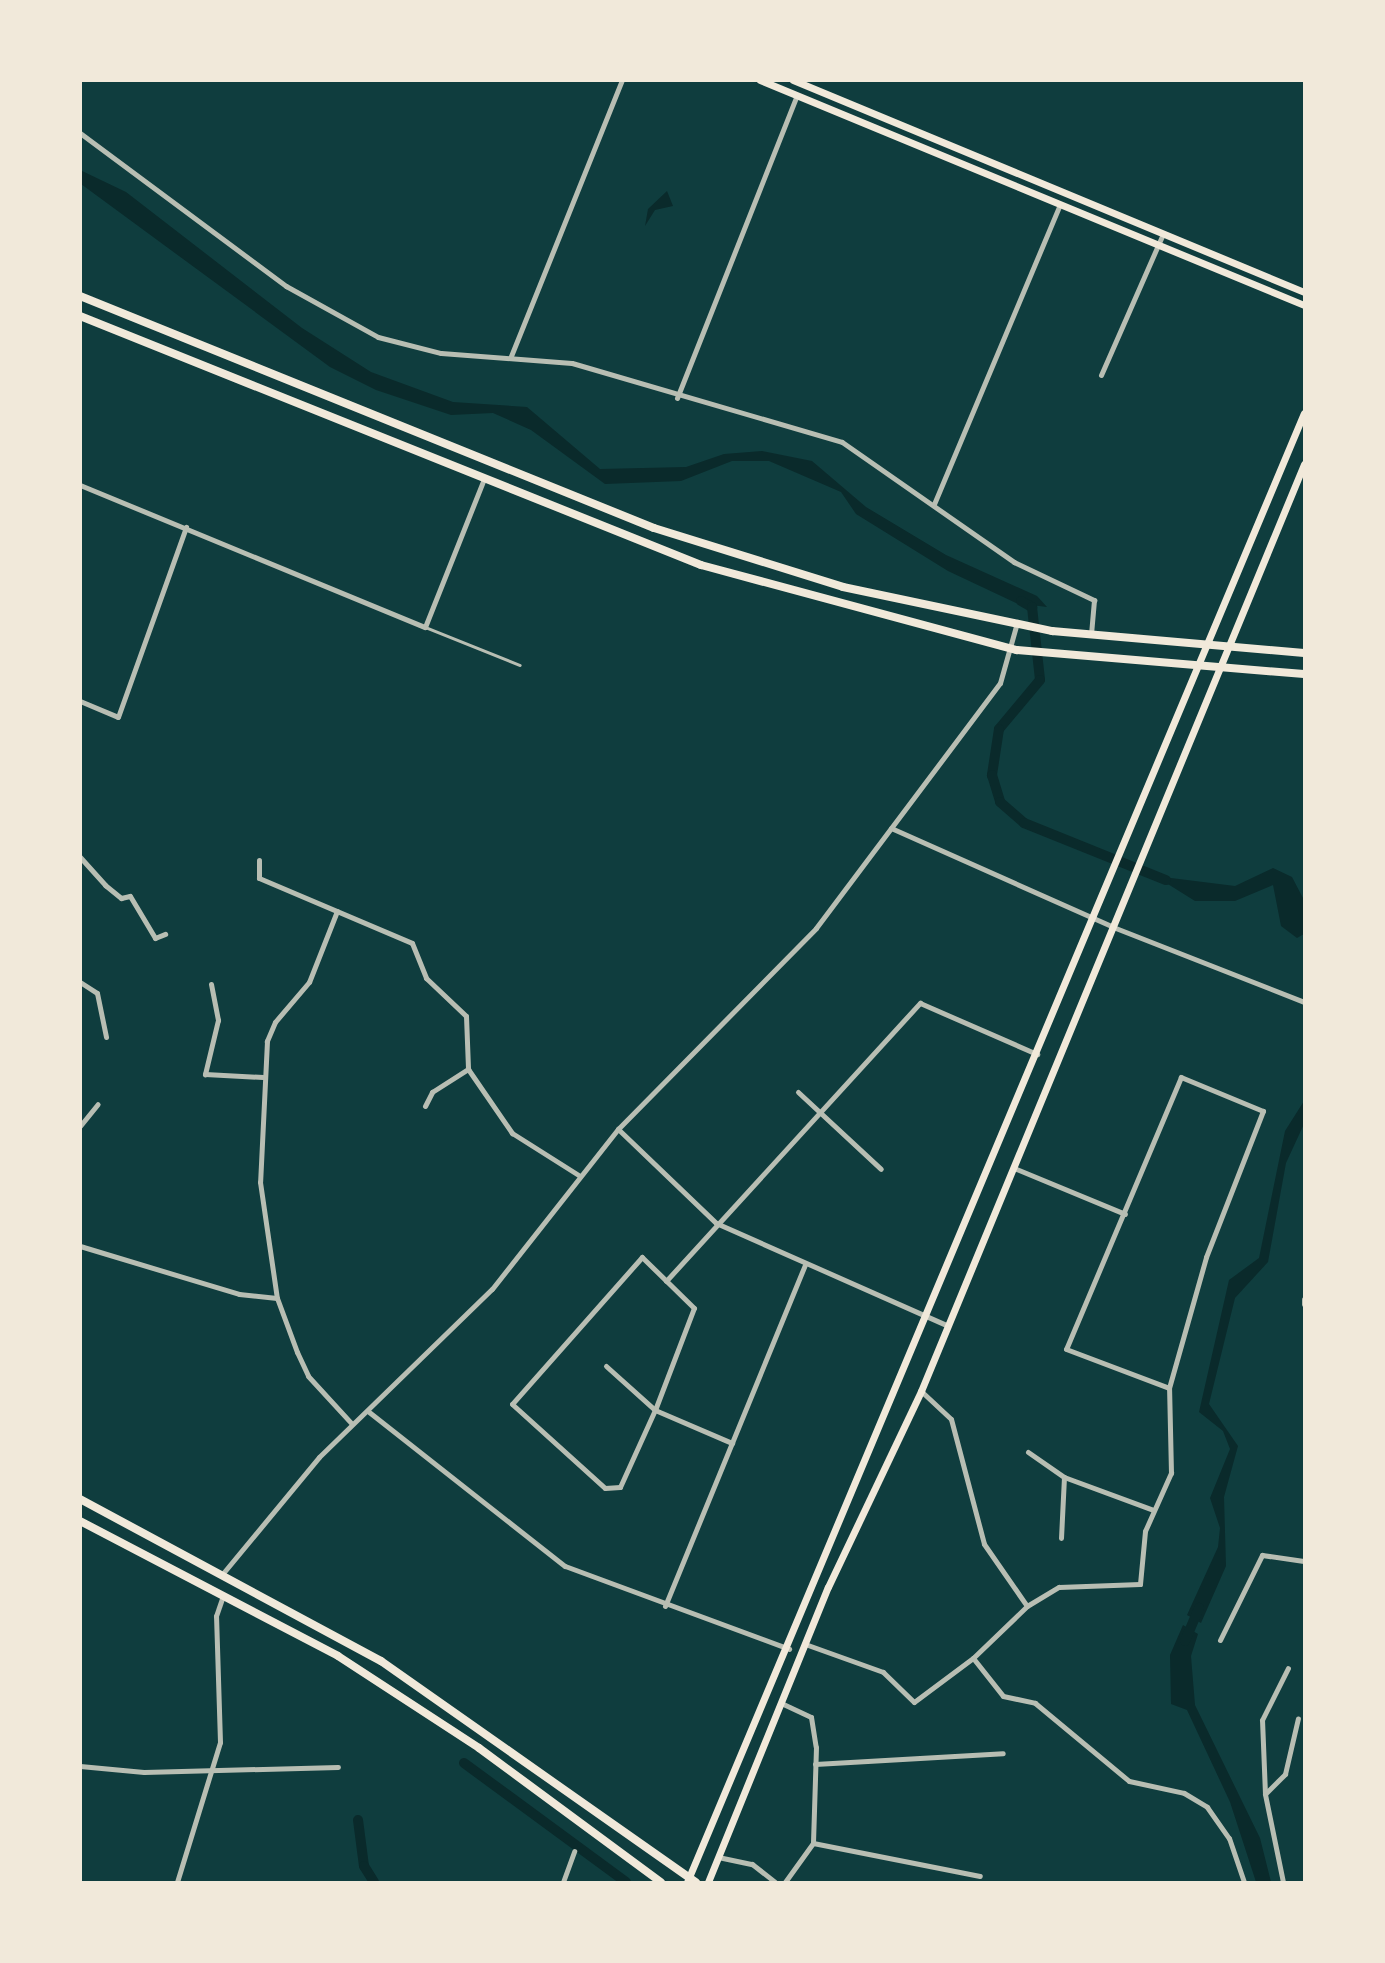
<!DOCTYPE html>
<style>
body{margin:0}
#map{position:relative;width:1385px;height:1963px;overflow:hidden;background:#0f3d3e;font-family:"Open Sans",sans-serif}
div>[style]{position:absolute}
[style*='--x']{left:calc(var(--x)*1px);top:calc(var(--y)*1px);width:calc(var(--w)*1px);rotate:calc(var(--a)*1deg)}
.water>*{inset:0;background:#0a2a2b}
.canal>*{height:10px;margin:-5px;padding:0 5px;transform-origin:5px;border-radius:5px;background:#0a2a2b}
.service>*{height:2.5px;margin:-1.25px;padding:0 1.25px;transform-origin:1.25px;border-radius:1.25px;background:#b8beb3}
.minor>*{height:5px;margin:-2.5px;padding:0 2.5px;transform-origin:2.5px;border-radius:2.5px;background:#b8beb3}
.secondary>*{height:7px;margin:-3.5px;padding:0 3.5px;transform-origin:3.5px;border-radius:3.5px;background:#f1e9da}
.primary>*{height:8px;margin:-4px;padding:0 4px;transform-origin:4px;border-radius:4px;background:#f1e9da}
.trunk>*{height:8px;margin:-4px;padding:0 4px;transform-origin:4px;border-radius:4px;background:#f1e9da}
span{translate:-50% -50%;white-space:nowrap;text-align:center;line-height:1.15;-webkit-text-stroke:7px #f1e9da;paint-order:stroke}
.frame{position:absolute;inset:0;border:82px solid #f1e9da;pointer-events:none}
</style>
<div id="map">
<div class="water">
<div style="clip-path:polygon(80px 170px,126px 192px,302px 328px,371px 372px,453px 402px,527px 407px,600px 469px,686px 467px,724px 454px,762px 451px,812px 461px,866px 507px,946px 555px,1037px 596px,1047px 607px,1016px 603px,948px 571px,856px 514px,841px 492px,769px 461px,732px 461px,681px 481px,605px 484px,531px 430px,493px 413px,451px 415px,376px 390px,330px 367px,81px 184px)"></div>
<div style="clip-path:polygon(667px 191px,673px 206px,655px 210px,645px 226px,648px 209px)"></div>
<div style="clip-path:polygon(1273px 868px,1292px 877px,1304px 900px,1304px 934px,1297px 938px,1281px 926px,1273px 885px,1235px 901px,1195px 901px,1155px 876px,1235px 886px)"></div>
<div style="clip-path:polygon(1304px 1101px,1304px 1124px,1286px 1163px,1268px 1262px,1235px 1298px,1209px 1404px,1238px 1446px,1224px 1497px,1226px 1566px,1201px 1623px,1187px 1615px,1218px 1547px,1220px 1528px,1210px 1498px,1230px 1449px,1223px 1431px,1199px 1412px,1229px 1280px,1259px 1258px,1285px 1131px)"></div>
<div style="clip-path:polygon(1183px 1625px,1198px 1634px,1191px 1656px,1195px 1705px,1260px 1838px,1271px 1882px,1256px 1882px,1230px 1802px,1187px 1710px,1171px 1704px,1170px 1655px)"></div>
</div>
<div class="canal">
<div style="--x:1021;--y:601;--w:13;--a:29"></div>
<div style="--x:1032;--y:607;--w:73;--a:83.7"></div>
<div style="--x:1040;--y:680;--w:64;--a:129.9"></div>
<div style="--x:999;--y:729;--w:47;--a:98.7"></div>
<div style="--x:992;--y:775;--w:28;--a:73"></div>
<div style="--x:1000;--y:802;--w:32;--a:41"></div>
<div style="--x:1024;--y:823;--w:153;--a:21.9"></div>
<div style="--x:1185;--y:1641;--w:36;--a:-67"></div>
<div style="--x:464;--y:1763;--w:201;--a:36.3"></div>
<div style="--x:358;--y:1820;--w:46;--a:82.6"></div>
<div style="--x:364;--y:1866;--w:19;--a:58"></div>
</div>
<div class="service">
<div style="--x:425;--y:627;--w:102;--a:21.8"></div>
</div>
<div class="minor">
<div style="--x:80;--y:133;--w:257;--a:36.6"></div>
<div style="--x:286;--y:286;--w:105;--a:29"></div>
<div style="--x:378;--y:337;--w:65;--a:14.3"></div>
<div style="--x:441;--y:353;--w:131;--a:4.4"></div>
<div style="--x:572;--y:363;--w:281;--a:16.3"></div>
<div style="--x:842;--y:442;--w:210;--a:34.9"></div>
<div style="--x:1014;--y:562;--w:89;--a:25.4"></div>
<div style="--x:1094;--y:600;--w:35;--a:95"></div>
<div style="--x:511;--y:356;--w:297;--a:-68.1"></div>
<div style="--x:1101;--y:375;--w:154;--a:-66.3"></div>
<div style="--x:677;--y:398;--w:326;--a:-68.4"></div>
<div style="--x:80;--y:485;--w:373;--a:22.4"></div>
<div style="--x:425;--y:627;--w:157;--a:-68.3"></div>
<div style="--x:934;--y:504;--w:325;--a:-67.2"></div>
<div style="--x:80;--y:701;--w:41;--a:22.8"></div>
<div style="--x:118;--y:717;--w:202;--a:-70.3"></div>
<div style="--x:891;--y:828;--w:243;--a:24"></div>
<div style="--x:1113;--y:927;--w:205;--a:21.4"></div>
<div style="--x:80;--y:857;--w:38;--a:48"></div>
<div style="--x:105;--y:885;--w:21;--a:39"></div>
<div style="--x:121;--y:898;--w:9;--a:-13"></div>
<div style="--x:130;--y:896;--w:49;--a:59.2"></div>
<div style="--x:155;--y:938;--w:11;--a:-22"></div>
<div style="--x:259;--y:860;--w:18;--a:90"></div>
<div style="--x:259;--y:878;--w:166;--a:23"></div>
<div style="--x:412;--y:943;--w:38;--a:68"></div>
<div style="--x:426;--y:978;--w:55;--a:43.5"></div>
<div style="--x:466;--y:1016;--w:53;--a:87.8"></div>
<div style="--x:337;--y:911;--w:76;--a:111.5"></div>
<div style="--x:309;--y:982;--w:52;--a:130.4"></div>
<div style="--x:275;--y:1022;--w:21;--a:113"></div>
<div style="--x:267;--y:1041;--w:141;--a:92.8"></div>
<div style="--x:260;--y:1182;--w:117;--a:81.7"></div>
<div style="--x:277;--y:1298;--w:58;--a:69.7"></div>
<div style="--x:297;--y:1352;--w:26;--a:65"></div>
<div style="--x:308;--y:1376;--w:64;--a:47.5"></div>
<div style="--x:80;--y:982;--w:20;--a:33"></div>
<div style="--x:97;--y:993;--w:45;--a:78.4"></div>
<div style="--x:211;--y:984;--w:37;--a:79"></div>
<div style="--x:218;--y:1020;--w:56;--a:103.5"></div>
<div style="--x:205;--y:1074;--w:58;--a:3"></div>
<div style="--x:798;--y:1092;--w:113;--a:42.9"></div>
<div style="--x:425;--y:1106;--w:16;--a:-63"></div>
<div style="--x:432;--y:1092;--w:43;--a:-32.6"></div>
<div style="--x:468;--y:1069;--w:78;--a:55.5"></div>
<div style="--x:512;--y:1133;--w:80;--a:32.3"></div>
<div style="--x:80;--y:1126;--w:28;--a:-51"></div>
<div style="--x:618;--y:1129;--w:136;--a:43.8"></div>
<div style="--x:716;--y:1223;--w:254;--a:23.9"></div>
<div style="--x:1014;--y:1168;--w:120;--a:22.5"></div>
<div style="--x:80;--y:1246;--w:166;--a:16.8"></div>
<div style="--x:239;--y:1294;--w:38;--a:6"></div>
<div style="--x:666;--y:1281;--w:377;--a:-47.6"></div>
<div style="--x:920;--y:1003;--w:128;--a:23.6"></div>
<div style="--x:1304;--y:1299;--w:5;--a:90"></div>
<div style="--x:606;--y:1366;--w:66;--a:41.9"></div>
<div style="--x:655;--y:1410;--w:109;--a:-69.1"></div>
<div style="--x:694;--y:1308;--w:73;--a:-135.6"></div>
<div style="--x:642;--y:1257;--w:196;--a:131.5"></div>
<div style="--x:512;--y:1404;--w:125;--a:42.1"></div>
<div style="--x:605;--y:1488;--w:15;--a:-4"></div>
<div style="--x:620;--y:1487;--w:85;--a:-65.6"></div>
<div style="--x:655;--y:1410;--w:84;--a:23.2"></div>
<div style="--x:921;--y:1391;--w:41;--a:43"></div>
<div style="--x:951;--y:1419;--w:129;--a:75.2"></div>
<div style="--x:984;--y:1544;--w:75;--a:55.3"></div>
<div style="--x:369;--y:1412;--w:249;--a:38.2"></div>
<div style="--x:565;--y:1566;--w:239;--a:20.3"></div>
<div style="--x:1028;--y:1452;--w:44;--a:34.8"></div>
<div style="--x:1061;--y:1538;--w:61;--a:-87.2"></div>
<div style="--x:1064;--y:1477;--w:95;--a:20.3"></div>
<div style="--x:224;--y:1572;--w:149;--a:-50.4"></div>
<div style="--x:319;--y:1457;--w:241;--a:-44.2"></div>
<div style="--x:492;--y:1289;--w:204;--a:-51.8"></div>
<div style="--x:618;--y:1129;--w:282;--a:-45.4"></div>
<div style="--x:816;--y:928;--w:306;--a:-53.1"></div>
<div style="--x:1000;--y:683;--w:59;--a:-74.3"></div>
<div style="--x:665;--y:1606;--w:369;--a:-67.7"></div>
<div style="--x:1220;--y:1640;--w:95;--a:-63.7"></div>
<div style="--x:1262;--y:1555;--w:42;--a:8.1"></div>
<div style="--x:805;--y:1644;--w:83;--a:19.7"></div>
<div style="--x:883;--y:1672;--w:43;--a:44.1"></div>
<div style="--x:914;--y:1702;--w:74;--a:-36.7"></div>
<div style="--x:973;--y:1658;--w:75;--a:-43.9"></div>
<div style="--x:1027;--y:1606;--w:37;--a:-31"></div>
<div style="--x:1059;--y:1587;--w:81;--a:-2.1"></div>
<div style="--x:1140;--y:1584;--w:53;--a:-84.6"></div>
<div style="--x:1145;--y:1531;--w:64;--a:-65.9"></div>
<div style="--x:1171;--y:1473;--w:85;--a:-91.3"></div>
<div style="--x:1169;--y:1388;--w:136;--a:-74.2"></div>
<div style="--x:1206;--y:1257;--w:157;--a:-68.7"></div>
<div style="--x:1263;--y:1111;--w:89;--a:-157.5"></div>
<div style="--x:1181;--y:1077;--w:295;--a:112.9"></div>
<div style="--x:1066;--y:1349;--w:110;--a:20.7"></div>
<div style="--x:973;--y:1658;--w:48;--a:51.7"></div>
<div style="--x:1003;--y:1696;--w:33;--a:12"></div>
<div style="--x:1035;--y:1703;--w:122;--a:39.7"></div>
<div style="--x:1129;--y:1781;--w:56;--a:12.3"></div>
<div style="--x:1184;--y:1793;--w:27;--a:31"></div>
<div style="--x:1207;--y:1807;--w:38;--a:55"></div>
<div style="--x:1229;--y:1838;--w:46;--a:71.2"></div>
<div style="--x:781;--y:1703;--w:33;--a:25"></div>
<div style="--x:811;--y:1717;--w:30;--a:81"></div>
<div style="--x:816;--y:1747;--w:96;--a:91.8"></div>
<div style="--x:813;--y:1843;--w:48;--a:125.7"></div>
<div style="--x:815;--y:1764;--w:188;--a:-3.3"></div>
<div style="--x:80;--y:1766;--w:64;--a:5.4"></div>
<div style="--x:144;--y:1772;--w:194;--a:-1.5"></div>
<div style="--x:1266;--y:1793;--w:27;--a:-45"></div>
<div style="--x:1285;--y:1774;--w:57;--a:-76.9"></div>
<div style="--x:813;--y:1843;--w:170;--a:11.2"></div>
<div style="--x:718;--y:1857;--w:35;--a:12"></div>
<div style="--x:752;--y:1864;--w:29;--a:38"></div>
<div style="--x:177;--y:1882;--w:146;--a:-72.9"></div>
<div style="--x:220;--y:1742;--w:126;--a:-91.8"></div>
<div style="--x:216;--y:1616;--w:21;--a:-71"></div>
<div style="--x:563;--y:1882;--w:33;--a:-70"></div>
<div style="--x:1283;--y:1882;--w:90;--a:-101.6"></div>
<div style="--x:1265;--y:1794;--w:74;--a:-92.3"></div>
<div style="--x:1262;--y:1720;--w:58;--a:-63.4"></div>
</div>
<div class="secondary">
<div style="--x:760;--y:80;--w:589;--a:22.47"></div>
<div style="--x:793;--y:80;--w:553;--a:22.53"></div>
<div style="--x:687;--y:1882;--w:1593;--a:-67.22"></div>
<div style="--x:708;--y:1882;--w:318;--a:-67.9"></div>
<div style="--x:828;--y:1587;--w:217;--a:-64.6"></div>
<div style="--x:921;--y:1391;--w:1003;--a:-67.55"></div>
</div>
<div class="primary">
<div style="--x:80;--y:1499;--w:342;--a:28.3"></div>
<div style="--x:381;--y:1661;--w:385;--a:35.1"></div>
<div style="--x:80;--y:1521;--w:291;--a:27.6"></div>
<div style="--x:338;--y:1656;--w:168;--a:33.1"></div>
<div style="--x:479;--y:1748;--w:226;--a:36.4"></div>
</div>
<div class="trunk">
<div style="--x:80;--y:296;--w:619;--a:22.01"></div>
<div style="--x:654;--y:528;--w:198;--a:17.3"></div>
<div style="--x:843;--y:587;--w:214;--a:11.9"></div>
<div style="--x:1052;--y:631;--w:253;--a:5"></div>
<div style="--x:80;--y:316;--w:669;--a:21.85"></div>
<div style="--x:701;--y:565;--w:327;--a:15.1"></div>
<div style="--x:1017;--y:650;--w:288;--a:4.8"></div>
</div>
<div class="frame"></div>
</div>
